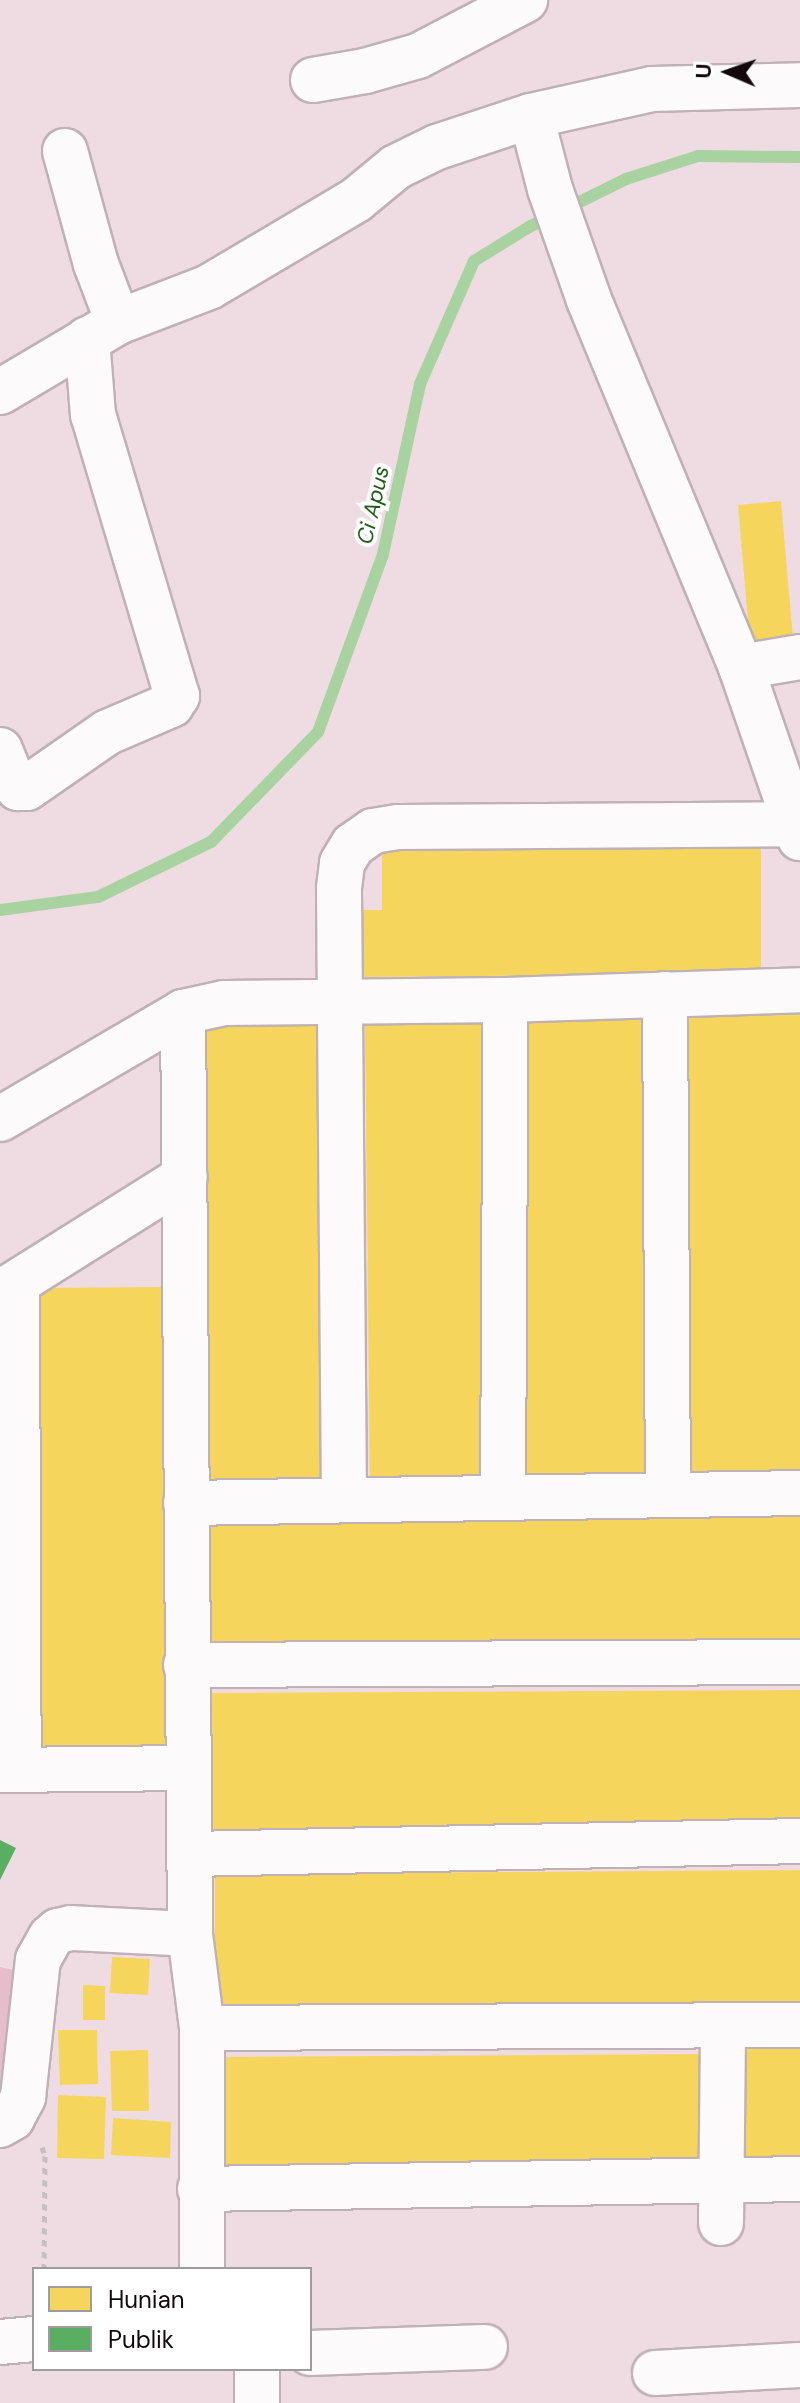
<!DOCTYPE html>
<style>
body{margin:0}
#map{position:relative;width:800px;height:2403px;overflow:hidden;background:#eedce2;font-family:"DM Sans",sans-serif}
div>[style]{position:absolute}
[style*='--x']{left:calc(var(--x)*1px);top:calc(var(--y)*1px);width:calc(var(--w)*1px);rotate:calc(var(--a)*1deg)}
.green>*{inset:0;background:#e7bccb}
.homes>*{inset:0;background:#f6d55c}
.public>*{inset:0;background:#5aae61}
.stream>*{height:12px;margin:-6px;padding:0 6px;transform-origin:6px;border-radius:6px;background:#a9d2a1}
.path>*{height:5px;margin-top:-2.5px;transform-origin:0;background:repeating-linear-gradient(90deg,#c5bfc2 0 6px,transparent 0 12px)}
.roads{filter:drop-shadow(2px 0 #bfb1b5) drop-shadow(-2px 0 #bfb1b5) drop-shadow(0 2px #bfb1b5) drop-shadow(0 -2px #bfb1b5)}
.minor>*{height:44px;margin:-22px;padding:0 22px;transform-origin:22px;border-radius:22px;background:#fcfafb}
span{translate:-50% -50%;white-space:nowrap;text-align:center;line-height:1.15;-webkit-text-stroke:8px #fff;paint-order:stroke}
.water-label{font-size:22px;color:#1c5c16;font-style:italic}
.legend{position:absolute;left:32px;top:2267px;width:280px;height:104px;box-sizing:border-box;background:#fff;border:2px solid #a09c9e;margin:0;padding:10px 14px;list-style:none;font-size:24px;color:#12080c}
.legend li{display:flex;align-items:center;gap:16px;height:40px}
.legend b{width:40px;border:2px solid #a09c9e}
.north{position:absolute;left:688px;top:32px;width:80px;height:80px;-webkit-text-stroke:6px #fff;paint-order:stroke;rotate:272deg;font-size:22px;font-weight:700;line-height:32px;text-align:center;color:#12080c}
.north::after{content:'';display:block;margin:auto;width:28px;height:36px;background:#12080c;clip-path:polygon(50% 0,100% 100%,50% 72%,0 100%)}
</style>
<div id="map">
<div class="green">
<div style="clip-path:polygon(0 1967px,26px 1973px,0 2103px)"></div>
</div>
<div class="homes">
<div style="clip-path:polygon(781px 501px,793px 639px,750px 644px,738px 505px)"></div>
<div style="clip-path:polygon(761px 848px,761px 974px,350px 977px,349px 910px,382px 910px,382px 850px)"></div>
<div style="clip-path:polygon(648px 1012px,653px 1482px,524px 1484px,519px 1013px)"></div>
<div style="clip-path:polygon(322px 1014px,328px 1484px,199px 1485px,193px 1015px)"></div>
<div style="clip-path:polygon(800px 1015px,800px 1484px,687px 1486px,682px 1016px)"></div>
<div style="clip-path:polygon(494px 1018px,499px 1488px,370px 1489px,365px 1020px)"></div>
<div style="clip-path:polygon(163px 1287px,168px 1756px,39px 1758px,34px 1288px)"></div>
<div style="clip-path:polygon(800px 1513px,800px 1659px,208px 1663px,208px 1518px)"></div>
<div style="clip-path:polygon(800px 1690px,800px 1835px,213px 1839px,212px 1693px)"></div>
<div style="clip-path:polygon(800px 1870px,800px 2016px,215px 2019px,215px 1874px)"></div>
<div style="clip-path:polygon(112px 1957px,150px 1959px,148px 1995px,110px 1993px)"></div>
<div style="clip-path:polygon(83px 1985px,105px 1986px,105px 2020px,83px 2020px)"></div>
<div style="clip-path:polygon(58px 2030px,97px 2030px,98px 2084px,60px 2085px)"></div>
<div style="clip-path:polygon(800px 2048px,800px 2166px,734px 2165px,736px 2049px)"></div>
<div style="clip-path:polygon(148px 2050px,149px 2111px,112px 2111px,110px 2051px)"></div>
<div style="clip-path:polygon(702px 2054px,697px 2173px,209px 2176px,209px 2057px)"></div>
<div style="clip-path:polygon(58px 2095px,106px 2097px,104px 2159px,57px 2158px)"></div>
<div style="clip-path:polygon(113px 2118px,171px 2122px,170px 2158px,111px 2155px)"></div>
</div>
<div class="public">
<div style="clip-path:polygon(0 1840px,16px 1848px,0 1880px)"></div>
</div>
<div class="stream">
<div style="--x:0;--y:910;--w:99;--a:-7.6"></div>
<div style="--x:98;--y:897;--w:126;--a:-26"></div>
<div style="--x:211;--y:842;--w:153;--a:-45.8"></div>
<div style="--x:318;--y:732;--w:189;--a:-69.9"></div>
<div style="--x:383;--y:554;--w:174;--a:-77.7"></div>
<div style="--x:420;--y:384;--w:134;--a:-66.3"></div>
<div style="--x:474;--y:261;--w:65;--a:-31.7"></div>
<div style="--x:529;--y:227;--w:108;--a:-26.3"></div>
<div style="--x:626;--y:179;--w:76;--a:-17.7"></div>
<div style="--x:698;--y:156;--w:102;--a:0.6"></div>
</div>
<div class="path">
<div style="--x:42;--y:2147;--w:9;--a:72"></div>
<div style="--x:45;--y:2156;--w:113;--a:90.5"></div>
</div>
<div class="roads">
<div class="minor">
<div style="--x:313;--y:80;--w:53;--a:-9.8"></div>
<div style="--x:365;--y:71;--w:55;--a:-15.8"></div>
<div style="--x:418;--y:56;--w:121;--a:-27.6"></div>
<div style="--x:531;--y:116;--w:75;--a:75.4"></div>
<div style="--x:550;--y:189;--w:118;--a:70.6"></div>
<div style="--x:589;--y:300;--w:397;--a:67.5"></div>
<div style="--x:741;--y:667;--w:181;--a:71"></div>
<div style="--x:65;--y:151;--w:117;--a:74.7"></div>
<div style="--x:96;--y:264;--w:62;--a:69.2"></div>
<div style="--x:0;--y:392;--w:137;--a:-30.7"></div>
<div style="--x:118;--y:322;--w:97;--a:-21"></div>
<div style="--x:209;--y:287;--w:171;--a:-30.6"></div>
<div style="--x:356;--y:200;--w:52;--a:-39.5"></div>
<div style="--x:396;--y:167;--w:46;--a:-26"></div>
<div style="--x:437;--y:147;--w:99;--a:-18.3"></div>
<div style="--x:531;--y:116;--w:124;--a:-12.6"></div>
<div style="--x:652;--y:89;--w:148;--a:-1.5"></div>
<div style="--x:741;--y:667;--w:60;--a:-9.6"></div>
<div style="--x:0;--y:750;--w:35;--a:68"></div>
<div style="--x:13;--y:782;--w:8;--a:50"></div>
<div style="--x:18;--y:788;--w:9;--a:0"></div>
<div style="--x:27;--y:788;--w:98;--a:-34.7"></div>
<div style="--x:108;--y:732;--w:69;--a:-23.2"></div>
<div style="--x:171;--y:705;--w:11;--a:-56"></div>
<div style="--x:177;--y:696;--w:293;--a:-106.6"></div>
<div style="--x:93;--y:415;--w:76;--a:-94.5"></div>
<div style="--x:665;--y:994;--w:501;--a:89.66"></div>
<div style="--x:0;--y:1119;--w:212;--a:-30.3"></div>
<div style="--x:17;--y:1284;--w:486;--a:89.8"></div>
<div style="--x:0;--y:1293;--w:218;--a:-32.1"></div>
<div style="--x:503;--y:1496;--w:496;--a:-89.7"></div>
<div style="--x:344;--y:1500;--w:612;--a:-90.47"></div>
<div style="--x:339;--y:888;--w:25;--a:-83"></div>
<div style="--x:342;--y:863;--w:21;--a:-59"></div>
<div style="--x:353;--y:845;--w:24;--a:-35"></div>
<div style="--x:373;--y:831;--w:25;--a:-9"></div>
<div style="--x:398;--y:827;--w:397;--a:-0.4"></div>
<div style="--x:186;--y:1503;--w:614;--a:-0.93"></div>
<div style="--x:186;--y:1665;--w:614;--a:-0.28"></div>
<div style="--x:0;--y:1770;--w:188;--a:-0.6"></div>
<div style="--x:191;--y:1854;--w:609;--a:-1.22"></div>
<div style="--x:202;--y:2028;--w:598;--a:-0.29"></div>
<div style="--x:0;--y:2125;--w:14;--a:-30"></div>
<div style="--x:12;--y:2118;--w:24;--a:-62"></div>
<div style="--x:23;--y:2097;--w:138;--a:-83.8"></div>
<div style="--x:38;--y:1960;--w:26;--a:-61"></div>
<div style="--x:51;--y:1937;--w:9;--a:-41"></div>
<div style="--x:58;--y:1931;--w:13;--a:-13"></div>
<div style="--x:71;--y:1928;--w:119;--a:2.9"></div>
<div style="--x:200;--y:2189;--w:600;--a:-0.95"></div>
<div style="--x:721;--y:2223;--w:196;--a:-89.4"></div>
<div style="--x:202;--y:2269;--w:241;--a:-90"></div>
<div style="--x:202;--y:2028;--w:95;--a:-97.3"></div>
<div style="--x:190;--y:1934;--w:922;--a:-90.43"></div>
<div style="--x:183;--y:1012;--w:42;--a:-12.4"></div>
<div style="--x:224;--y:1003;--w:282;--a:-0.6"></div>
<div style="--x:506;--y:1000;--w:294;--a:-1.9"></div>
<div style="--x:0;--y:2342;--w:34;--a:-5"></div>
<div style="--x:310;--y:2353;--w:175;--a:-2"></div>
<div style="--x:257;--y:2369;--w:34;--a:90"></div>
<div style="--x:655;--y:2373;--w:145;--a:-3.2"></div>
</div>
</div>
<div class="water-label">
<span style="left:373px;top:505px;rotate:-77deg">Ci Apus</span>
</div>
<ul class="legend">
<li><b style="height:22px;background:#f6d55c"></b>Hunian</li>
<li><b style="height:22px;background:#5aae61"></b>Publik</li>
</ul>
<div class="north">U</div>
</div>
